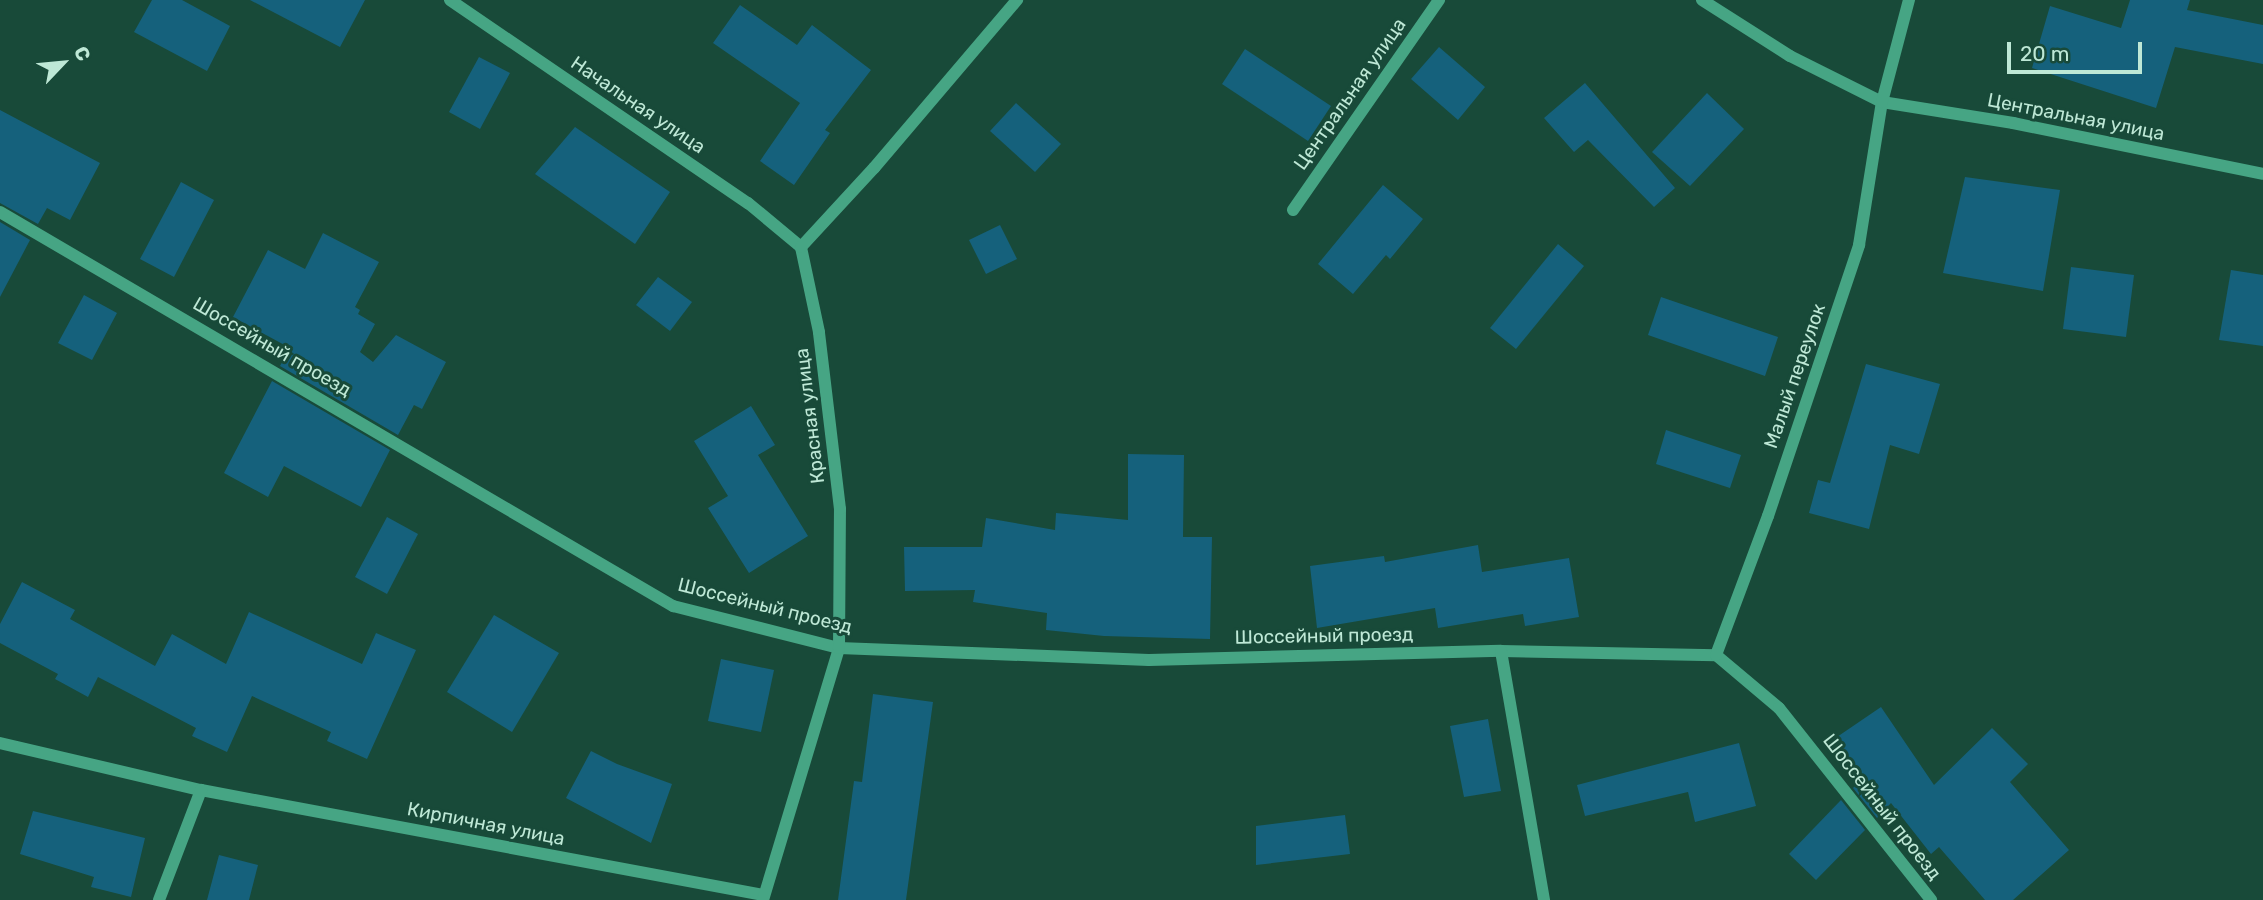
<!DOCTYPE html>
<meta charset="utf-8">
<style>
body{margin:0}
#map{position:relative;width:2263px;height:900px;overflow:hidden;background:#184a39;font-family:Rubik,sans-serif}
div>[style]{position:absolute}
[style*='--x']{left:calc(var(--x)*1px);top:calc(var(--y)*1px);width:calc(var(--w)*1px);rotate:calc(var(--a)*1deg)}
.building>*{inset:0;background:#15617c}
.minor>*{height:12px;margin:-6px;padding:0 6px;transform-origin:6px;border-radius:6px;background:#46a584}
span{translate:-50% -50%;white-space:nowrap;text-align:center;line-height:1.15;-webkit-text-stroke:6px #184a39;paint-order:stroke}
.street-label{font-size:19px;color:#bee8d6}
.north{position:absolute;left:28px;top:28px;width:70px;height:70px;-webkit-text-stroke:5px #184a39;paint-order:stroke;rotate:64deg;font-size:19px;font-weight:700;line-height:28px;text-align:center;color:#bee8d6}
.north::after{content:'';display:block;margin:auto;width:24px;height:32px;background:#bee8d6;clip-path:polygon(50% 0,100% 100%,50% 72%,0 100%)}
.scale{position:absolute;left:2007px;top:42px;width:135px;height:32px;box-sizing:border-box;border:4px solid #bee8d6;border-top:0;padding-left:9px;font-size:21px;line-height:24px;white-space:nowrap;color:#bee8d6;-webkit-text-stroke:5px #184a39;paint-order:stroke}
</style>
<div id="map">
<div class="building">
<div style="clip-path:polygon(152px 0,182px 0,230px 26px,207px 71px,134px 32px)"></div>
<div style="clip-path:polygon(250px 0,365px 0,340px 47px)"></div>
<div style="clip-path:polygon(2130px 0,2190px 0,2187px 10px,2263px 25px,2263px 64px,2175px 47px,2156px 108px,2032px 68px,2050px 6px,2121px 28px)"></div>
<div style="clip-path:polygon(740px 5px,797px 45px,812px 25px,871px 70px,825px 130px,830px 133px,794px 185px,760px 161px,800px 103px,713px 43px)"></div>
<div style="clip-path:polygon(1439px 47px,1485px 87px,1458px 120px,1411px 79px)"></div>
<div style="clip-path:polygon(1245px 49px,1331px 106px,1308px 141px,1222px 84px)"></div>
<div style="clip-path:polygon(479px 57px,510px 73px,480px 129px,449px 112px)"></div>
<div style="clip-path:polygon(1585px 83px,1675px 188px,1654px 207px,1588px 140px,1574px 152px,1544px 118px)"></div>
<div style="clip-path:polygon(1707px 93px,1744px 129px,1690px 186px,1652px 152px)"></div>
<div style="clip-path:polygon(1016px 103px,1061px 144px,1035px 172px,990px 131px)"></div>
<div style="clip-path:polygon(0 110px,100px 163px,70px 220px,47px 208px,38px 224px,0 203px)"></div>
<div style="clip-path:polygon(575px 127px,670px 192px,635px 244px,535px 174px)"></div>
<div style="clip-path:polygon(1965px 177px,2060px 190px,2043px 291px,1943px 273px)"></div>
<div style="clip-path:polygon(181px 182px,214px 200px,174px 277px,140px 259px)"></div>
<div style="clip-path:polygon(1383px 185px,1423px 219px,1390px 259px,1386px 255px,1353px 294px,1318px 264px)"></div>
<div style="clip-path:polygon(0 222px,30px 240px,0 297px)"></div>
<div style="clip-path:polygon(1000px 225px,1017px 259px,986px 274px,969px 240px)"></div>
<div style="clip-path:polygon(323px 233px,379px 262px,355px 307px,360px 310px,358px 314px,375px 324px,360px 352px,373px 362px,396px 335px,446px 362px,422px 409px,414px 405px,398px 435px,280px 366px,290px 348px,233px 317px,268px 250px,305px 269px)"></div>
<div style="clip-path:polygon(1558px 244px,1584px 266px,1516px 349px,1490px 328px)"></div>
<div style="clip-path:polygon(2071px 267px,2134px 275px,2126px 337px,2063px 329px)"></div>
<div style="clip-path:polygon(2231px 270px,2263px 275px,2263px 346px,2219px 340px)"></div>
<div style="clip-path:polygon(658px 277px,692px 302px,670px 331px,636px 305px)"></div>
<div style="clip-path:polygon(84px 295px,117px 313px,92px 360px,58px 343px)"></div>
<div style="clip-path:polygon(1661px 297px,1778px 337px,1765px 376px,1648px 335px)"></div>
<div style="clip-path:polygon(1866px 364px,1940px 384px,1919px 454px,1890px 445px,1869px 529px,1809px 513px,1818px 480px,1830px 483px)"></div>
<div style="clip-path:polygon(272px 381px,390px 450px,361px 507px,284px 466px,268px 497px,224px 473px)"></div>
<div style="clip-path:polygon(751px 406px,775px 445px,758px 455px,808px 536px,749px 573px,708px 508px,728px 496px,694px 441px)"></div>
<div style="clip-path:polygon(1666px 430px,1741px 455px,1730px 488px,1656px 464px)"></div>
<div style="clip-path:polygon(1128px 454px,1184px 455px,1183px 537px,1212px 537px,1210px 639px,1104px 636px,1046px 630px,1047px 613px,973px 602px,975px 590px,905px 591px,904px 547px,982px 547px,986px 518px,1055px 530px,1056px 513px,1128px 520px)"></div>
<div style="clip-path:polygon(387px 517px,418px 534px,387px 594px,355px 577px)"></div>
<div style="clip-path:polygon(1478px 545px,1482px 572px,1569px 558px,1579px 617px,1525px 626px,1523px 614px,1438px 628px,1435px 608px,1317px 628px,1310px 566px,1384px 556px,1385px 562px)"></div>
<div style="clip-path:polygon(22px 582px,75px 610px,70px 619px,155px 666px,172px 634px,226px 664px,249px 612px,362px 664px,376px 633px,416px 650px,367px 759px,327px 741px,331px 732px,252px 696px,227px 752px,192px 736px,196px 728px,98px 677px,88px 697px,55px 679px,58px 674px,0 643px,0 624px)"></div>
<div style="clip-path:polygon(494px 615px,559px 653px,512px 732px,447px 692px)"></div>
<div style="clip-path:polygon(721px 659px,774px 670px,761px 732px,708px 721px)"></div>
<div style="clip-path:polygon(873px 694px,933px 702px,906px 900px,838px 900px,854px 781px,862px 782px)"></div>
<div style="clip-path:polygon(1881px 707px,1934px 785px,1992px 728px,2028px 764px,2010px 782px,2069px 850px,2013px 900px,1985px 900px,1939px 847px,1931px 854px,1891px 803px,1877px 818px,1853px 788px,1862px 778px,1834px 739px)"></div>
<div style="clip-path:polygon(1488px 719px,1501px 791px,1464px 797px,1450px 726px)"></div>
<div style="clip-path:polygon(1739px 743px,1756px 806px,1695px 822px,1688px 792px,1585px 816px,1577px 785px)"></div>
<div style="clip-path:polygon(591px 751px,617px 764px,672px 784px,651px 843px,566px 798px)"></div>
<div style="clip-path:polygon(1841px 800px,1865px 830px,1816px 880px,1789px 854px)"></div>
<div style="clip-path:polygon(33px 811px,145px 838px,131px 897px,91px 887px,94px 877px,20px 854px)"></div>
<div style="clip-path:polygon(1345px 815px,1350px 854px,1256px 865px,1256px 826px)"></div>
<div style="clip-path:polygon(219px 855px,258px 865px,249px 900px,207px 900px)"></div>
</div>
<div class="minor">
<div style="--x:450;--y:0;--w:361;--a:34.3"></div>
<div style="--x:748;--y:203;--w:69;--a:39.7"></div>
<div style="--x:1702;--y:0;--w:104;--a:32.5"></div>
<div style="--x:1790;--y:56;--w:103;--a:26.6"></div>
<div style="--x:1882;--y:102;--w:133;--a:9.1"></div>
<div style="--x:2013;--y:123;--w:255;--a:11.5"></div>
<div style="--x:1293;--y:210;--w:256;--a:-55.2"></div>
<div style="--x:0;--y:212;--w:780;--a:30.35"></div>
<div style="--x:673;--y:606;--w:171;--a:14.2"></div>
<div style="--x:839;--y:648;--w:310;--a:2.2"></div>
<div style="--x:1149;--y:660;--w:352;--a:-1.5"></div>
<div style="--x:1501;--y:651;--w:215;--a:1.1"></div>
<div style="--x:1716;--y:655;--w:82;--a:40.1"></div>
<div style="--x:1779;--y:708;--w:245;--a:51.6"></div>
<div style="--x:1501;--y:651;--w:253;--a:80.2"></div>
<div style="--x:1716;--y:655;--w:148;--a:-69.5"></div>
<div style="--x:1768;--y:516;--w:286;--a:-71.4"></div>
<div style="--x:1859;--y:245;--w:145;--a:-80.9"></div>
<div style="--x:1882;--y:102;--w:106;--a:-75.2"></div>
<div style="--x:0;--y:743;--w:206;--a:13.2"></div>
<div style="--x:201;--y:790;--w:572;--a:10.58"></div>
<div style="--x:159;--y:900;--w:118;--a:-69.1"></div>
<div style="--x:763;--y:900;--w:263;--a:-73.2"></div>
<div style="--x:839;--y:648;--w:139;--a:-89.6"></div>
<div style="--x:840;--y:509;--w:178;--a:-96.8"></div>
<div style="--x:819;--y:332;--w:87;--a:-102"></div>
<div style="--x:801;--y:247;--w:108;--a:-47.3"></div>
<div style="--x:874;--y:168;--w:221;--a:-49.6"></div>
</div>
<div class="street-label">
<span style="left:1350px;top:94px;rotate:-55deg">Центральная улица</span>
<span style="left:638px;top:105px;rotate:34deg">Начальная улица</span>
<span style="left:2076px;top:117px;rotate:11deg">Центральная улица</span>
<span style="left:272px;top:347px;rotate:30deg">Шоссейный проезд</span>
<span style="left:1795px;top:376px;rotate:-71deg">Малый переулок</span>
<span style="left:810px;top:416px;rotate:-97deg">Красная улица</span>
<span style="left:765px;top:606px;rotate:14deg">Шоссейный проезд</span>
<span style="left:1324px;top:636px;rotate:-1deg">Шоссейный проезд</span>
<span style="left:1882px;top:807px;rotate:52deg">Шоссейный проезд</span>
<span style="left:486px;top:824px;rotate:11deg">Кирпичная улица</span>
</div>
<div class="north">С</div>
<div class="scale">20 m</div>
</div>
